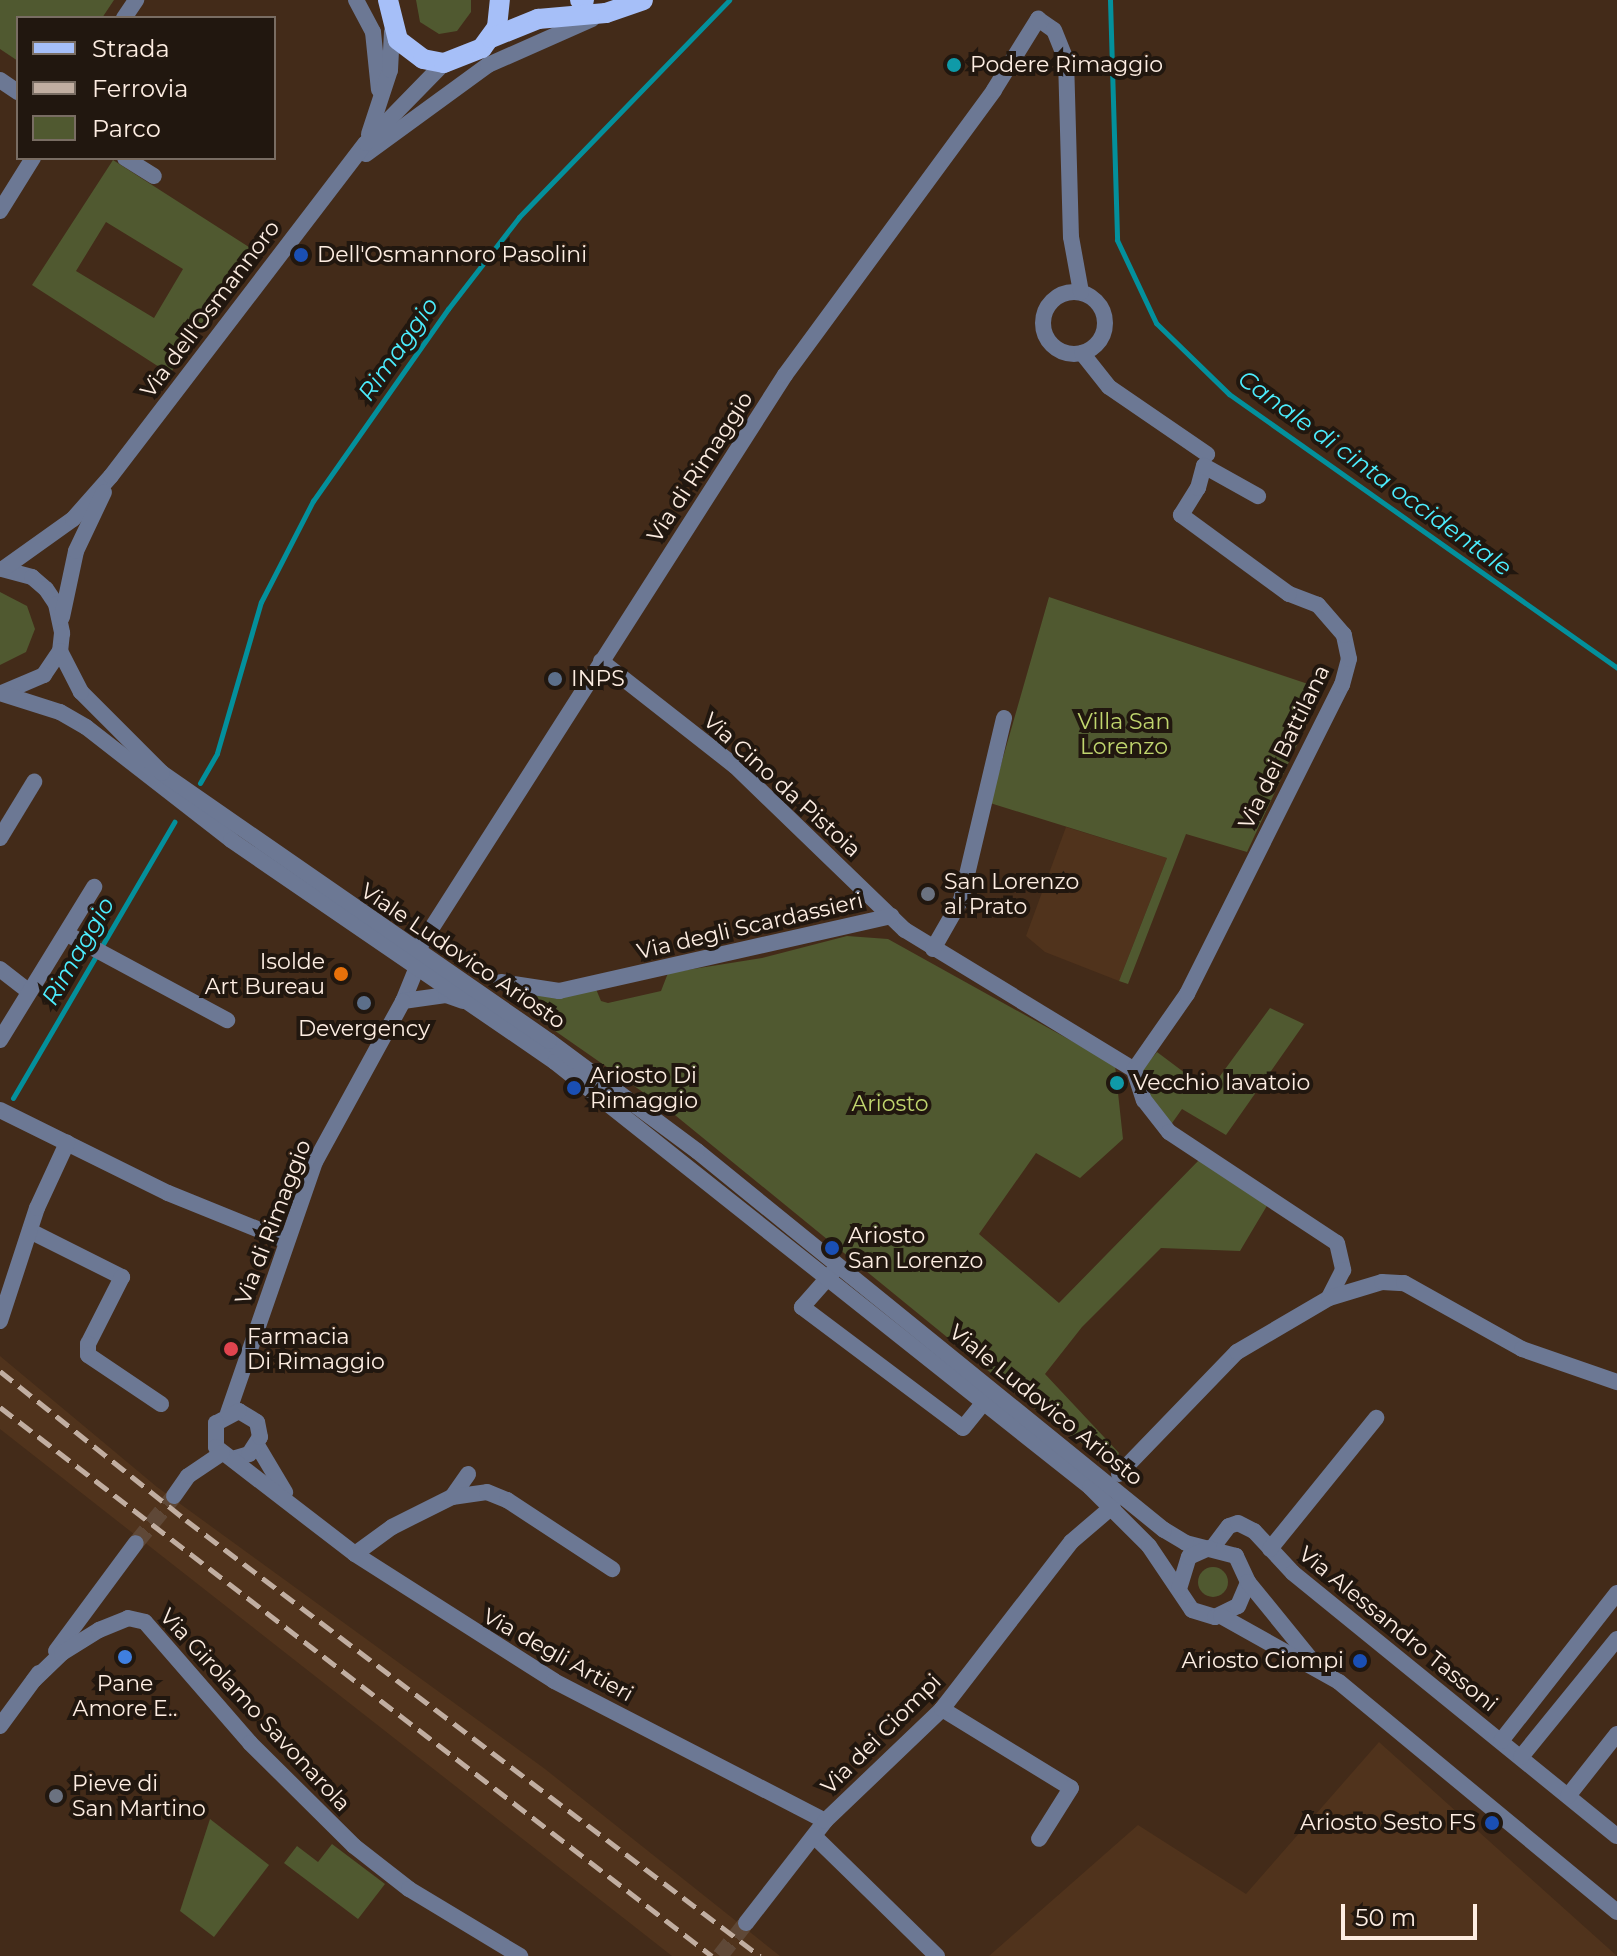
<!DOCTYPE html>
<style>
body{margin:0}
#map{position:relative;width:1617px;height:1956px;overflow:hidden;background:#432b19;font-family:Montserrat,sans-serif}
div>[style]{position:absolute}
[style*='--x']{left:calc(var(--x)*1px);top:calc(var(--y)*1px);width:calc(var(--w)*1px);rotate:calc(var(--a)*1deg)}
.built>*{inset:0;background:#50331c}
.green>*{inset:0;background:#505930}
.round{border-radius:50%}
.stream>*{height:5px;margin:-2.5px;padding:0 2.5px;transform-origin:2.5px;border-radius:2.5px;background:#03909c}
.minor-tunnel>*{height:16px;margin-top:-8px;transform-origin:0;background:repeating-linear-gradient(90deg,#5f4837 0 16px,transparent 0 24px)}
.minor>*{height:16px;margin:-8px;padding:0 8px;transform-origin:8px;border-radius:8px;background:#6c7894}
.minor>.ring{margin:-8px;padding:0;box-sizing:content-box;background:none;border:16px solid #6c7894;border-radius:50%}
.tertiary>*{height:16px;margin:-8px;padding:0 8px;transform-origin:8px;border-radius:8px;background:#6c7894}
.primary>*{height:20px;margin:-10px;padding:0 10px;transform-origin:10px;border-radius:10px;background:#a6bff8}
.rail>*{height:5px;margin-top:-2.5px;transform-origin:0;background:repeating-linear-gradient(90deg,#c1aea1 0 16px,transparent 0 24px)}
.dots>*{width:22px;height:22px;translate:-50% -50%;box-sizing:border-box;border:4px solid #21170f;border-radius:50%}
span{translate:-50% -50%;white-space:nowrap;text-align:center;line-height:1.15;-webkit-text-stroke:8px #21170f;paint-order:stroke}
.poi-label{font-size:22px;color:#fdede2}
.left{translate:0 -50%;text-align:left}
.right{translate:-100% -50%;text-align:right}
.street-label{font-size:22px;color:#fdede2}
.park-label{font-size:22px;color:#c0d56e}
.water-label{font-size:24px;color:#4cedfe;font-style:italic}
.legend{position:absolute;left:16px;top:16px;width:260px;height:144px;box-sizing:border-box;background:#21170f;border:2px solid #796d63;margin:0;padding:10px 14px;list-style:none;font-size:24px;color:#fdede2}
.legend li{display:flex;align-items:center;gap:16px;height:40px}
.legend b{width:40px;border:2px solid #796d63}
.scale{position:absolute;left:1341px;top:1904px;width:136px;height:36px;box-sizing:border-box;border:4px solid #fdede2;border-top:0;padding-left:10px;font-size:24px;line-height:28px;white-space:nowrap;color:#fdede2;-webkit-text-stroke:6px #21170f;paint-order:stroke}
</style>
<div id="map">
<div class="built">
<div style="clip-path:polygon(1066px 827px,1167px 858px,1119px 981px,1045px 952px,1026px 936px)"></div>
<div style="clip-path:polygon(0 1356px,157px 1487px,545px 1769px,780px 1956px,672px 1956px,0 1429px)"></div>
<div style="clip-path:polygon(1379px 1742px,1617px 1956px,989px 1956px,1138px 1825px,1246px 1894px)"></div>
</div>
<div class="green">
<div style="clip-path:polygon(0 0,114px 0,102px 18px,18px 18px,18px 61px,0 49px)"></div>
<div style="clip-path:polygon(416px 0,471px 0,471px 12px,457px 31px,439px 34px,420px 22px)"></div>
<div style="clip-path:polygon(evenodd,113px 160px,252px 249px,170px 374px,32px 285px,113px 160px,106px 222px,183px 269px,154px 318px,76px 271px,106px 222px)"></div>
<div style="clip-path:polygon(0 592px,27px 606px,35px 629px,26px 652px,0 665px)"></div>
<div style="clip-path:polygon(1049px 597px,1323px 689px,1247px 852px,1186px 834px,1128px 984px,1119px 981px,1167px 858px,990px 803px)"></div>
<div style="clip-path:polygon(847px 936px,888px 939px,1115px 1065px,1123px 1139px,1080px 1178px,1036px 1153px,979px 1234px,1059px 1303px,1201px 1158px,1268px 1204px,1240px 1251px,1161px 1248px,1082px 1327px,1045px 1374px,1119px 1453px,1117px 1458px,1105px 1460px,1051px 1422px,670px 1111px,515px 1003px,520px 991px,596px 989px,601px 1001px,608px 1003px,661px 991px,668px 973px,762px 958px)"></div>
<div style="clip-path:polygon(1270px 1008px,1304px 1024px,1226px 1135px,1182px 1109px,1170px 1126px,1153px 1114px,1141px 1071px,1157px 1052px,1209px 1091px)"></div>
<div class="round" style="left:1198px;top:1567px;width:30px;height:30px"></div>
<div style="clip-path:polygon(210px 1819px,269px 1865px,214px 1937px,180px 1911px)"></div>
<div style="clip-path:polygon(332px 1844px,385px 1884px,358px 1919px,284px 1863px,297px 1846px,318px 1862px)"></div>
</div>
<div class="stream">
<div style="--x:1110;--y:0;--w:240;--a:88.3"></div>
<div style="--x:1117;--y:240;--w:92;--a:64.8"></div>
<div style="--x:1156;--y:323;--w:102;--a:44.2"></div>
<div style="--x:1229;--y:394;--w:475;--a:35.2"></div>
<div style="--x:200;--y:783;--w:34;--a:-60"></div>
<div style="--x:217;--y:753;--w:157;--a:-73.8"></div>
<div style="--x:261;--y:602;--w:114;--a:-62.8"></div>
<div style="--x:313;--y:501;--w:235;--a:-54.9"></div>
<div style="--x:448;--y:309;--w:116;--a:-52.3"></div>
<div style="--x:519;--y:217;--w:302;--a:-45.9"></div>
<div style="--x:13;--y:1098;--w:320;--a:-59.7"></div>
</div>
<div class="minor-tunnel">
<div style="--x:136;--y:1543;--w:60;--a:-51"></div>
<div style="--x:720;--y:1956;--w:42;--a:-51.8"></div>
</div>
<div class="minor">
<div style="--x:124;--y:18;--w:22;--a:-56"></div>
<div style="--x:0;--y:80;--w:22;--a:34"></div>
<div style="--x:125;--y:158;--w:34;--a:32"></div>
<div style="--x:0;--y:211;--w:62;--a:-58.1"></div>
<div class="ring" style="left:1043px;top:292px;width:46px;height:46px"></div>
<div style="--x:1082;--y:353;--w:43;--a:51.5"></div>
<div style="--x:1109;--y:387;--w:119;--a:34.4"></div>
<div style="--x:601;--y:661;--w:170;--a:38.1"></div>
<div style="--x:735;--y:766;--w:236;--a:44"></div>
<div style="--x:905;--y:930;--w:268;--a:31.4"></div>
<div style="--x:1134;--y:1070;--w:32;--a:72"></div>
<div style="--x:1144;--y:1100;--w:41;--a:52"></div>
<div style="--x:1169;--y:1132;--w:201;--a:33.5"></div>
<div style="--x:1337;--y:1243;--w:28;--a:77"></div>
<div style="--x:1343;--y:1270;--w:31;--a:117"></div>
<div style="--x:0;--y:838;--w:66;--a:-58.7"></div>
<div style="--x:67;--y:934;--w:182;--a:28.3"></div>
<div style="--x:933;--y:949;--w:56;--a:-60.3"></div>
<div style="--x:961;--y:900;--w:187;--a:-76.7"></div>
<div style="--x:417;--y:951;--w:684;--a:-57.43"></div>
<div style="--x:785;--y:375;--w:353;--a:-53.7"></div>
<div style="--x:994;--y:90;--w:84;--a:-58.2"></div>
<div style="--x:1038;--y:19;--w:19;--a:35"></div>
<div style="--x:1054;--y:30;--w:31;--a:68"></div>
<div style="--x:1066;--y:59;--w:178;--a:88.4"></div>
<div style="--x:1071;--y:237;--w:56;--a:79.7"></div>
<div style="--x:417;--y:967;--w:37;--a:112"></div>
<div style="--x:403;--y:1001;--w:43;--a:-7.9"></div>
<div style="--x:446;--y:995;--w:18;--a:19"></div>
<div style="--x:0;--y:969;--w:37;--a:38"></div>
<div style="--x:501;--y:982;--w:59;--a:8.8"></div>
<div style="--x:559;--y:991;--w:341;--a:-12.7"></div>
<div style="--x:0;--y:1040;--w:180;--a:-58.4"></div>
<div style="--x:1134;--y:1070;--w:93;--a:-55.1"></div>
<div style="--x:1187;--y:994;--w:346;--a:-63.4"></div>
<div style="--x:1342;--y:685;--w:27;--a:-75"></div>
<div style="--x:1349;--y:659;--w:25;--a:-102"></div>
<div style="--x:1344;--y:635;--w:40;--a:-131"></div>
<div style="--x:1318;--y:605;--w:31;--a:-159"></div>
<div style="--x:1289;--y:594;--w:134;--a:-143.8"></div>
<div style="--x:1181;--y:515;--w:32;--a:-58"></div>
<div style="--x:1198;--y:488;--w:23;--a:-75"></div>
<div style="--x:1204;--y:466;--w:62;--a:29.1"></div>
<div style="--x:0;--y:1110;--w:187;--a:26.3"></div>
<div style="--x:168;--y:1193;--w:128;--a:22"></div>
<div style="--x:30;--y:1231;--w:103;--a:26.6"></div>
<div style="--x:122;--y:1277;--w:75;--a:116.9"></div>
<div style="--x:88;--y:1344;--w:11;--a:90"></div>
<div style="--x:88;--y:1355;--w:88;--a:33.9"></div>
<div style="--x:833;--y:1272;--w:47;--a:131.5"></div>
<div style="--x:802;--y:1307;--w:201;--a:36.9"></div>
<div style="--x:963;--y:1428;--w:35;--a:-51"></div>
<div style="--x:0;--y:1321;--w:119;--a:-71.9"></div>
<div style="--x:37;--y:1208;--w:72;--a:-65.2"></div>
<div style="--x:228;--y:1413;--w:266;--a:-70.9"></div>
<div style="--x:315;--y:1162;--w:183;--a:-61.3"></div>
<div style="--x:257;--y:1445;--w:55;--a:59.2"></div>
<div style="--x:236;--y:1458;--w:14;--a:-17"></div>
<div style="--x:249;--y:1454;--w:20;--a:-57"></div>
<div style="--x:260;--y:1437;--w:15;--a:-101"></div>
<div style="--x:257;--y:1422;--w:21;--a:-149"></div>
<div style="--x:239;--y:1411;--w:26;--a:152"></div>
<div style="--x:216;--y:1423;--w:24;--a:90"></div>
<div style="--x:216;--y:1447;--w:175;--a:37.6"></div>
<div style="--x:355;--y:1554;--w:236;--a:32.5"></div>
<div style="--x:554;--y:1681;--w:305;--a:27.3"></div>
<div style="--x:1119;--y:1474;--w:170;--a:-46"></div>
<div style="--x:1237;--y:1352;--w:107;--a:-30.4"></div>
<div style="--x:1329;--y:1298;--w:55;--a:-16.8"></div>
<div style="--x:1382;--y:1282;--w:22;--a:3"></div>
<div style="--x:1404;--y:1283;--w:135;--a:29.2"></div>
<div style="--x:1522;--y:1349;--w:101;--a:19.2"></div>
<div style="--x:174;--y:1496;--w:24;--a:-55"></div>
<div style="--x:188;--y:1476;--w:41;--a:-34.1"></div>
<div style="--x:452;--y:1497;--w:28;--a:-55"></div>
<div style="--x:1213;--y:1547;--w:26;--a:-53"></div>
<div style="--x:1229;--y:1526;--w:9;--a:-18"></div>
<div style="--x:1238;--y:1523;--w:18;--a:27"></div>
<div style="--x:1254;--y:1531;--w:57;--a:47.1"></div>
<div style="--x:1293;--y:1573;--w:417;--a:39.1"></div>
<div style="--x:1270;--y:1549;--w:169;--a:-51"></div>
<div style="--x:355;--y:1554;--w:46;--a:-36.1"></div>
<div style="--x:392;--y:1527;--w:67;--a:-26.6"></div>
<div style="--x:452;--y:1497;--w:35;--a:-8"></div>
<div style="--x:487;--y:1492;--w:22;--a:22"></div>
<div style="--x:507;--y:1500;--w:126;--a:33.3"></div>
<div style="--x:56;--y:1651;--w:134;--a:-53.5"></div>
<div style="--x:34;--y:1680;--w:39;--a:-44"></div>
<div style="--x:62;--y:1653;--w:44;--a:-31.9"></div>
<div style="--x:99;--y:1630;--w:31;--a:-22"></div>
<div style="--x:128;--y:1618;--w:17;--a:13"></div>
<div style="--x:145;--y:1622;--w:160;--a:49"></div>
<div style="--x:250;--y:1743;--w:146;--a:44.7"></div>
<div style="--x:354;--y:1846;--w:70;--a:38"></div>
<div style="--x:409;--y:1889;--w:130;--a:31.1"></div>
<div style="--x:942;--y:1709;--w:151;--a:31.5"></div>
<div style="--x:1071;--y:1788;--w:60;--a:122.1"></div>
<div style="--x:0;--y:1726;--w:66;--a:-53.7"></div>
<div style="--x:1501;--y:1741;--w:188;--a:-51.9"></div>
<div style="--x:1521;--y:1757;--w:152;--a:-50.9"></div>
<div style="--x:1568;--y:1796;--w:79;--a:-51.7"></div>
<div style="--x:814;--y:1836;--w:172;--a:44.3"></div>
<div style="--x:746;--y:1923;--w:129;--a:-52.2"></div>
<div style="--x:825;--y:1821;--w:162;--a:-43.7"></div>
<div style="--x:942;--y:1709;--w:211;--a:-52.3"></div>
<div style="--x:1071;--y:1542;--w:55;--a:-40.6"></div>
</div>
<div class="tertiary">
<div style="--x:356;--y:0;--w:36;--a:62"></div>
<div style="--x:373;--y:32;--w:58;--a:84.1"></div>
<div style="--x:369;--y:134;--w:67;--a:-71.8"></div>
<div style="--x:390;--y:70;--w:39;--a:-87"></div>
<div style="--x:366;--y:154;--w:151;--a:-36.1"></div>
<div style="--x:488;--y:65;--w:114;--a:-23.9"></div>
<div style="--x:2;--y:569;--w:31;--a:15"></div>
<div style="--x:32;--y:577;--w:18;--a:41"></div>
<div style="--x:46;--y:589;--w:18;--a:56"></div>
<div style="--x:56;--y:604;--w:30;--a:78"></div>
<div style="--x:62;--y:633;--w:18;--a:96"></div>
<div style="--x:60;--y:651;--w:29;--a:124"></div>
<div style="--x:44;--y:675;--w:43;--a:157"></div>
<div style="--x:3;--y:569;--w:86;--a:-35.5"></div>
<div style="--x:73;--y:519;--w:57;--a:-48.5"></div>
<div style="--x:111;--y:476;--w:419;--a:-52.6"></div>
<div style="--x:366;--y:143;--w:112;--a:-45.7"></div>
<div style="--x:62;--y:617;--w:67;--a:-78"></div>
<div style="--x:76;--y:551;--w:65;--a:-64.6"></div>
<div style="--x:0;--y:693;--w:63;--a:17.6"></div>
<div style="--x:60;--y:712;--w:30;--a:30"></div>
<div style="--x:86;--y:727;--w:184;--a:37.9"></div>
<div style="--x:231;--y:840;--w:393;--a:34.4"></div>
<div style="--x:555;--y:1062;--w:683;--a:38.46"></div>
<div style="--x:1090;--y:1487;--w:83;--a:45"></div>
<div style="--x:1149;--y:1546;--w:77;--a:56.1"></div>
<div style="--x:1192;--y:1610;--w:24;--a:17"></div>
<div style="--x:1215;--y:1617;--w:25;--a:-26"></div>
<div style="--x:1238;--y:1606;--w:26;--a:-67"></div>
<div style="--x:1248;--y:1582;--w:29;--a:-115"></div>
<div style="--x:1236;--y:1556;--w:52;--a:-165.4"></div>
<div style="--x:1186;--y:1543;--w:26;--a:-149"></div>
<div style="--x:1164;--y:1530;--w:601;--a:-140.94"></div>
<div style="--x:697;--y:1151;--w:184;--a:-143.4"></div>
<div style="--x:549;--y:1041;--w:471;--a:-145.3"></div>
<div style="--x:162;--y:773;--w:115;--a:-135"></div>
<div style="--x:81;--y:692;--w:46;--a:-117.1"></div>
<div style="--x:1248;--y:1582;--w:98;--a:50.8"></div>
<div style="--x:1179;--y:1589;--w:34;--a:-73"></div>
<div style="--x:1189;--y:1557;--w:22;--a:-24"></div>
<div style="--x:1221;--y:1616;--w:135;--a:29.2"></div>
<div style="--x:1339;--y:1682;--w:361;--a:39.6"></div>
</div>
<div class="primary">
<div style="--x:388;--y:0;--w:41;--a:76"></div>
<div style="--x:398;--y:40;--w:31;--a:37"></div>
<div style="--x:423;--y:59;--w:21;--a:11"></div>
<div style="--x:444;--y:63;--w:41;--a:-21.5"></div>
<div style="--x:482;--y:48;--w:26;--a:-54"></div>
<div style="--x:497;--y:27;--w:27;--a:-84"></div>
<div style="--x:580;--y:0;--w:4;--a:0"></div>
<div style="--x:491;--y:38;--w:51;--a:-22"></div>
<div style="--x:538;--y:19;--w:68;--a:-5"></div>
<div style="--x:606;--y:13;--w:39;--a:-19"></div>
</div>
<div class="rail">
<div style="--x:0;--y:1371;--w:238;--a:38.7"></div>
<div style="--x:186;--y:1520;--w:721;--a:37.22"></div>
<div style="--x:0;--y:1407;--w:899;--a:37.63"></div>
</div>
<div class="dots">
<div style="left:954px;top:65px;background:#0f9aa8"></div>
<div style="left:301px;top:255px;background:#1a4fb4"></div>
<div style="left:555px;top:679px;background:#5c6f8a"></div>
<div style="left:928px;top:894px;background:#6b7280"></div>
<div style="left:341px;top:974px;background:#e8710a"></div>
<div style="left:364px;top:1003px;background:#5c6f8a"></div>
<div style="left:1117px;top:1083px;background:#0f9aa8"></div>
<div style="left:574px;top:1088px;background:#1a4fb4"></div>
<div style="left:832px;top:1248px;background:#1a4fb4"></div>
<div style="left:231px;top:1349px;background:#e0444e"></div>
<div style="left:125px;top:1657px;background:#3f7fe0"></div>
<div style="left:1360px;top:1661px;background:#1a4fb4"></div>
<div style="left:56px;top:1796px;background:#6b7280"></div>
<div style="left:1492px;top:1823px;background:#1a4fb4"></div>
</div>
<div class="poi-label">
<span class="left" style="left:970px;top:65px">Podere Rimaggio</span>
<span class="left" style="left:317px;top:255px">Dell'Osmannoro Pasolini</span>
<span class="left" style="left:571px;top:679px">INPS</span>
<span class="left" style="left:944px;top:894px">San Lorenzo<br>al Prato</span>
<span class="right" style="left:325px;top:974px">Isolde<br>Art Bureau</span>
<span style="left:364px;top:1029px">Devergency</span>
<span class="left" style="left:590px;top:1088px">Ariosto Di<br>Rimaggio</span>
<span class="left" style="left:1133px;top:1083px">Vecchio lavatoio</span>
<span class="left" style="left:848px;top:1248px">Ariosto<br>San Lorenzo</span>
<span class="left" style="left:247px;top:1349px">Farmacia<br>Di Rimaggio</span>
<span class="right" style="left:1344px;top:1661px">Ariosto Ciompi</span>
<span style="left:125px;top:1696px">Pane<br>Amore E..</span>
<span class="left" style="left:72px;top:1796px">Pieve di<br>San Martino</span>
<span class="right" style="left:1476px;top:1823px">Ariosto Sesto FS</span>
</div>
<div class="street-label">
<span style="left:210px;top:309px;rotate:-53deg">Via dell'Osmannoro</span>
<span style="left:700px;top:467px;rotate:-57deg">Via di Rimaggio</span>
<span style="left:1284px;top:747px;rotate:-64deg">Via dei Battilana</span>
<span style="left:782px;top:785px;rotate:42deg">Via Cino da Pistoia</span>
<span style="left:750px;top:926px;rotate:-13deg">Via degli Scardassieri</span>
<span style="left:463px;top:956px;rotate:34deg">Viale Ludovico Ariosto</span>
<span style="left:273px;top:1222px;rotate:-69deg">Via di Rimaggio</span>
<span style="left:1046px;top:1405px;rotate:39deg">Viale Ludovico Ariosto</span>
<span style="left:1398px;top:1629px;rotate:39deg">Via Alessandro Tassoni</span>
<span style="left:558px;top:1655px;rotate:29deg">Via degli Artieri</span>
<span style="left:255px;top:1710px;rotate:47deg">Via Girolamo Savonarola</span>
<span style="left:881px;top:1734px;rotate:-45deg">Via dei Ciompi</span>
</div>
<div class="park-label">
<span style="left:1124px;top:734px">Villa San<br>Lorenzo</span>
<span style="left:890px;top:1104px">Ariosto</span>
</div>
<div class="water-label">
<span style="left:398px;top:349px;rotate:-55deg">Rimaggio</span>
<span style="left:1375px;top:473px;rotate:36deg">Canale di cinta occidentale</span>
<span style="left:78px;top:951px;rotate:-60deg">Rimaggio</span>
</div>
<ul class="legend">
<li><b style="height:10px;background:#a6bff8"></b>Strada</li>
<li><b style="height:10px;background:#c1aea1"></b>Ferrovia</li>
<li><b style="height:22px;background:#505930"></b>Parco</li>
</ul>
<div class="scale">50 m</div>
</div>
